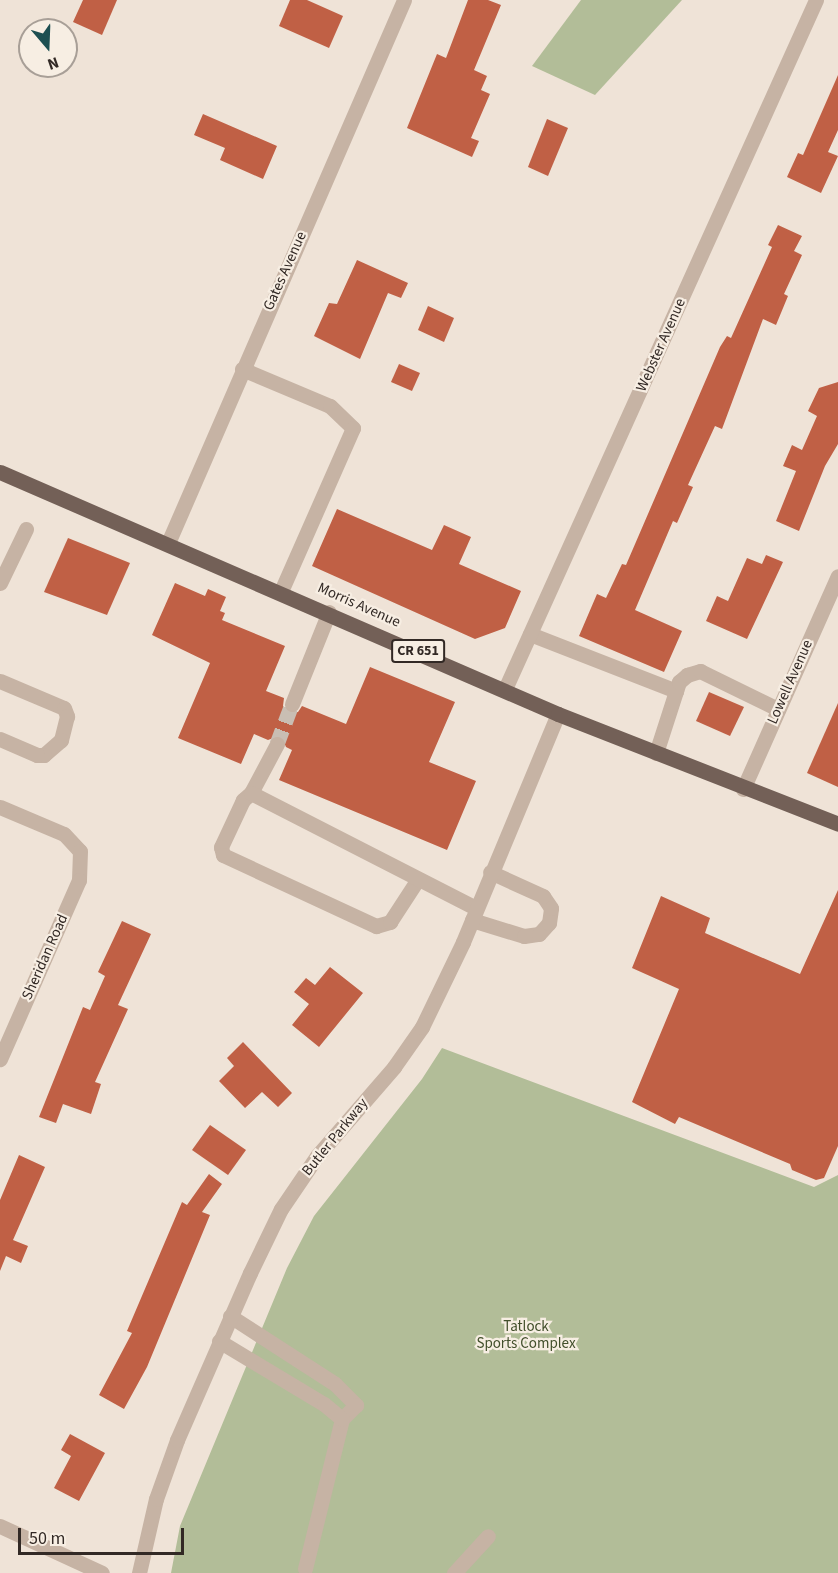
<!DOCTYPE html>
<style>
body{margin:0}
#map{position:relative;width:838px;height:1573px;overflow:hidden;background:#efe3d7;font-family:"Source Sans 3",sans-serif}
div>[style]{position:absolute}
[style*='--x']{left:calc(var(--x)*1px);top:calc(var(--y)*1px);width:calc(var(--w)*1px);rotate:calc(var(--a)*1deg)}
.green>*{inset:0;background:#b2bd98}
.building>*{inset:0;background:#c06045}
.minor-tunnel>*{height:15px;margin-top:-7.5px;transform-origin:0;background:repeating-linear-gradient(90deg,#c9beb3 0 15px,transparent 0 23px)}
.minor>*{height:15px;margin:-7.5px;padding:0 7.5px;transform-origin:7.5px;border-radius:7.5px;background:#c6b3a4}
.major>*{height:15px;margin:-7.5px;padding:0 7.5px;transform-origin:7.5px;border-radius:7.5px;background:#736057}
span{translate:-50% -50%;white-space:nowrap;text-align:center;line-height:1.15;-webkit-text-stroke:4.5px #f7eee3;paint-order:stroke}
.shield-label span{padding:2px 4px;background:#f7eee3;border:2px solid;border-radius:4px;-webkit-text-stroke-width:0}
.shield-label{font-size:14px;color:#322925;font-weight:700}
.street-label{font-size:15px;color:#322925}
.park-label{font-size:15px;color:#424f2b}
.north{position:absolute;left:18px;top:18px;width:60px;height:60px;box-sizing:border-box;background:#f7eee3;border:2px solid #a89f97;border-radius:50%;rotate:161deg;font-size:16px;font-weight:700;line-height:24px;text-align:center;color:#322925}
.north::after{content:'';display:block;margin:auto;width:21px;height:27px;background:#1d4f51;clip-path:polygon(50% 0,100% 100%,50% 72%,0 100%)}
.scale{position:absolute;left:18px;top:1528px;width:166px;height:27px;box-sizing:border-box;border:3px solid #322925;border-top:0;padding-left:8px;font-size:18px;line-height:21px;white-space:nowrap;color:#322925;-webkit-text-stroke:4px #f7eee3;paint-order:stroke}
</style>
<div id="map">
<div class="green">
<div style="clip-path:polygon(581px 0,682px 0,595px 95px,532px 66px)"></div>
<div style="clip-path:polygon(442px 1048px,814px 1187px,838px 1175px,838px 1573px,171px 1573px,180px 1526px,287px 1268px,314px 1216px,422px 1079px)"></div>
</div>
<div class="building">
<div style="clip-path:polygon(83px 0,117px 0,102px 35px,73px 22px)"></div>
<div style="clip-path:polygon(290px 0,307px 0,343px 16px,329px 48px,279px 26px)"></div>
<div style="clip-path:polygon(468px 0,488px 0,501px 5px,474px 70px,487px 76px,481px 90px,490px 94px,471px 138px,479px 141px,472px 157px,407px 128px,437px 54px,446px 58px)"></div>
<div style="clip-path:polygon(838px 75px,838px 130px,828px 152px,838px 156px,821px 193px,787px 177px,798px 153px,803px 155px)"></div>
<div style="clip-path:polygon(203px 114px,277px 146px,263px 179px,220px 160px,225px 148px,194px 135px)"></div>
<div style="clip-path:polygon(547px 119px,568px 128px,548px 176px,528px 167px)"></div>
<div style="clip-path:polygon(778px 225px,802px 236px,794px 251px,802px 255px,784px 294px,788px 296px,776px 325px,763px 319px,722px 429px,715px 426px,688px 485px,693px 487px,677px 523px,673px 521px,635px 610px,682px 631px,664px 672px,579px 636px,597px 594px,606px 598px,622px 564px,626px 565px,720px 347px,727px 336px,731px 338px,772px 247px,768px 245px)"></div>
<div style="clip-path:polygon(357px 260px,408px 283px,401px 298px,388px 293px,360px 359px,314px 336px,329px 303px,337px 304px)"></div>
<div style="clip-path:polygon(428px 306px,454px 318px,444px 342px,418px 330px)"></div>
<div style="clip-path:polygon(399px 364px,420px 373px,412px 391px,391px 382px)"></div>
<div style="clip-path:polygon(838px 382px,838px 444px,825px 466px,799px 531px,776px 521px,796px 471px,783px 466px,792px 445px,802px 450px,817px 416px,808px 411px,819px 388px)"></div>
<div style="clip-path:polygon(337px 509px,432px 550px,444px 525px,471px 537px,459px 564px,521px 591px,505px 628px,475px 639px,312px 566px)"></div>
<div style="clip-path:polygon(68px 538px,130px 563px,107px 615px,44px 592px)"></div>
<div style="clip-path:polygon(766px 555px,783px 562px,747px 639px,706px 621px,717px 596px,728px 601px,747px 558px,762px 564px)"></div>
<div style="clip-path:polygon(175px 583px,205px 596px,208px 589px,226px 597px,220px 611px,225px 613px,222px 620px,285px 646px,266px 691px,284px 698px,283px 706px,288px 713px,298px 712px,302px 706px,346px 724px,370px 667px,455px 702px,429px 762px,476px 781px,447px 850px,279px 780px,292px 750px,286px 747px,281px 735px,268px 740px,254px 734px,241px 764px,178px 738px,210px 663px,152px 635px)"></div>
<div style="clip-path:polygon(709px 692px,744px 707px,730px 736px,696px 721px)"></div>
<div style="clip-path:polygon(838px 703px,838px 787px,807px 773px)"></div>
<div style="clip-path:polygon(838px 890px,838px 1146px,824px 1178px,816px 1180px,792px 1170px,790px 1164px,679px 1117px,675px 1124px,632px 1102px,679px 989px,632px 968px,661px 896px,710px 918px,705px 933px,800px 974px)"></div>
<div style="clip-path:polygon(122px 921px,151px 934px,118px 1005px,128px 1009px,95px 1082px,101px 1084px,91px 1114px,63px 1104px,56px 1123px,39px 1117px,83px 1007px,90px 1010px,105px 976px,98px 972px)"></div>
<div style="clip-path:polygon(330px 967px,363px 993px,319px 1047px,292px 1025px,309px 1004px,294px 992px,306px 978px,315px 985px)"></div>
<div style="clip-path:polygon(243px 1042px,292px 1093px,278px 1107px,262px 1092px,245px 1108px,219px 1081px,234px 1066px,227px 1058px)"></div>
<div style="clip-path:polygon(210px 1125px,246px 1150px,228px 1175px,192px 1150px)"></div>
<div style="clip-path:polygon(19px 1155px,45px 1167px,13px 1240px,28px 1246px,21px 1263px,6px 1256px,0 1271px,0 1200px)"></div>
<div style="clip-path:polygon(209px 1174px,222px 1184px,202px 1212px,210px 1215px,147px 1367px,124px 1409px,99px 1395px,132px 1333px,127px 1331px,182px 1202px,187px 1205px)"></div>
<div style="clip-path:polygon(70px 1434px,105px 1453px,79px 1501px,54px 1488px,71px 1456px,61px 1450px)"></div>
</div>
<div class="minor-tunnel">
<div style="--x:277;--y:744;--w:43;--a:-69.4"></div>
</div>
<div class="minor">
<div style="--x:242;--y:369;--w:95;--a:22.8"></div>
<div style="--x:330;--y:406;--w:32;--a:44"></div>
<div style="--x:353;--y:428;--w:178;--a:113.8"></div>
<div style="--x:168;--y:543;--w:592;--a:-66.51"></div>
<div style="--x:0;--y:583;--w:60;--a:-64.3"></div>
<div style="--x:530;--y:634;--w:157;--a:21.3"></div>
<div style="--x:0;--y:681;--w:69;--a:22.9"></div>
<div style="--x:64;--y:708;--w:9;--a:69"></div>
<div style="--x:67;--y:716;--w:25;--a:104"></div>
<div style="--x:61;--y:740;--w:23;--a:139"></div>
<div style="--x:44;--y:755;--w:7;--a:180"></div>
<div style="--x:37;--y:755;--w:40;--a:-156.6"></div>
<div style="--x:505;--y:689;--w:756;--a:-65.71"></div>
<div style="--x:292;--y:704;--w:99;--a:-68.1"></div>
<div style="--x:277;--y:744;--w:55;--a:118"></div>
<div style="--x:251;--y:793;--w:11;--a:139"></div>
<div style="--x:243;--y:800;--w:52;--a:115.1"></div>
<div style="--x:221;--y:847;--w:8;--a:76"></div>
<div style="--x:223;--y:855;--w:169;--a:24.9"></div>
<div style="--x:376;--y:926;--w:15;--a:-16"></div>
<div style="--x:390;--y:922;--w:51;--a:-56.9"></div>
<div style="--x:656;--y:753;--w:75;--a:-72.1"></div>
<div style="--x:679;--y:682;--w:11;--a:-41"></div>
<div style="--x:687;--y:675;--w:14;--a:-17"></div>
<div style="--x:700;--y:671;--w:87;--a:26"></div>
<div style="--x:743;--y:789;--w:233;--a:-66"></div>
<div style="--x:251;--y:793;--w:253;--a:27.1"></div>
<div style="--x:0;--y:807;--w:69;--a:22.9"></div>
<div style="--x:64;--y:834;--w:23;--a:47"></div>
<div style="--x:80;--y:851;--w:29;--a:92"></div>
<div style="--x:79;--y:880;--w:196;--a:113.8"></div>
<div style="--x:472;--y:920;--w:54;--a:17.1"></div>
<div style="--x:524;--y:936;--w:15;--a:-8"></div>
<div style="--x:539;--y:934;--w:15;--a:-48"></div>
<div style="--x:549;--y:923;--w:15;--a:-82"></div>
<div style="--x:551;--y:908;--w:14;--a:-124"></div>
<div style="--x:543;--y:896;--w:58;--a:-155.6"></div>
<div style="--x:230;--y:1316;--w:125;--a:32.9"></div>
<div style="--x:335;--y:1384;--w:30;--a:45"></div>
<div style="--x:356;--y:1405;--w:20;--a:135"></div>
<div style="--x:342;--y:1419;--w:154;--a:103.9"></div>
<div style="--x:219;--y:1341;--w:122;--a:31"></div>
<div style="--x:324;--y:1404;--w:23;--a:40"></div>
<div style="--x:0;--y:1526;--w:112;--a:24.7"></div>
<div style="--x:139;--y:1573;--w:76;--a:-77.1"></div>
<div style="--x:156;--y:1499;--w:63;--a:-70.4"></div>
<div style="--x:177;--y:1440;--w:182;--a:-66.4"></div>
<div style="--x:250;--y:1273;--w:71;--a:-64.2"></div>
<div style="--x:281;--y:1209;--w:64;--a:-55.8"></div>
<div style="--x:317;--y:1156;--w:118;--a:-49.1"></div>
<div style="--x:394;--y:1067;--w:49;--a:-55"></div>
<div style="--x:422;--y:1027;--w:94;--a:-64.2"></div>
<div style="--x:463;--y:942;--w:247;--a:-67.4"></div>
<div style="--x:454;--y:1573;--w:50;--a:-47.4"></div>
</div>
<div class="major">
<div style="--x:0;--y:472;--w:608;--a:23.45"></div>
<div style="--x:558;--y:714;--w:301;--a:21.4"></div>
</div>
<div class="shield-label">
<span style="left:418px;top:651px">CR 651</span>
</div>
<div class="street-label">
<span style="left:285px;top:271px;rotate:-66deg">Gates Avenue</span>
<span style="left:661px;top:345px;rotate:-66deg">Webster Avenue</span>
<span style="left:359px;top:605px;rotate:24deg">Morris Avenue</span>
<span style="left:790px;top:682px;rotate:-66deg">Lowell Avenue</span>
<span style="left:45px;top:957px;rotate:-66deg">Sheridan Road</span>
<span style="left:335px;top:1137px;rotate:-51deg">Butler Parkway</span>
</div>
<div class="park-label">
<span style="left:526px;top:1335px">Tatlock<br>Sports Complex</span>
</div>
<div class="north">N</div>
<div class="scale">50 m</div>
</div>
